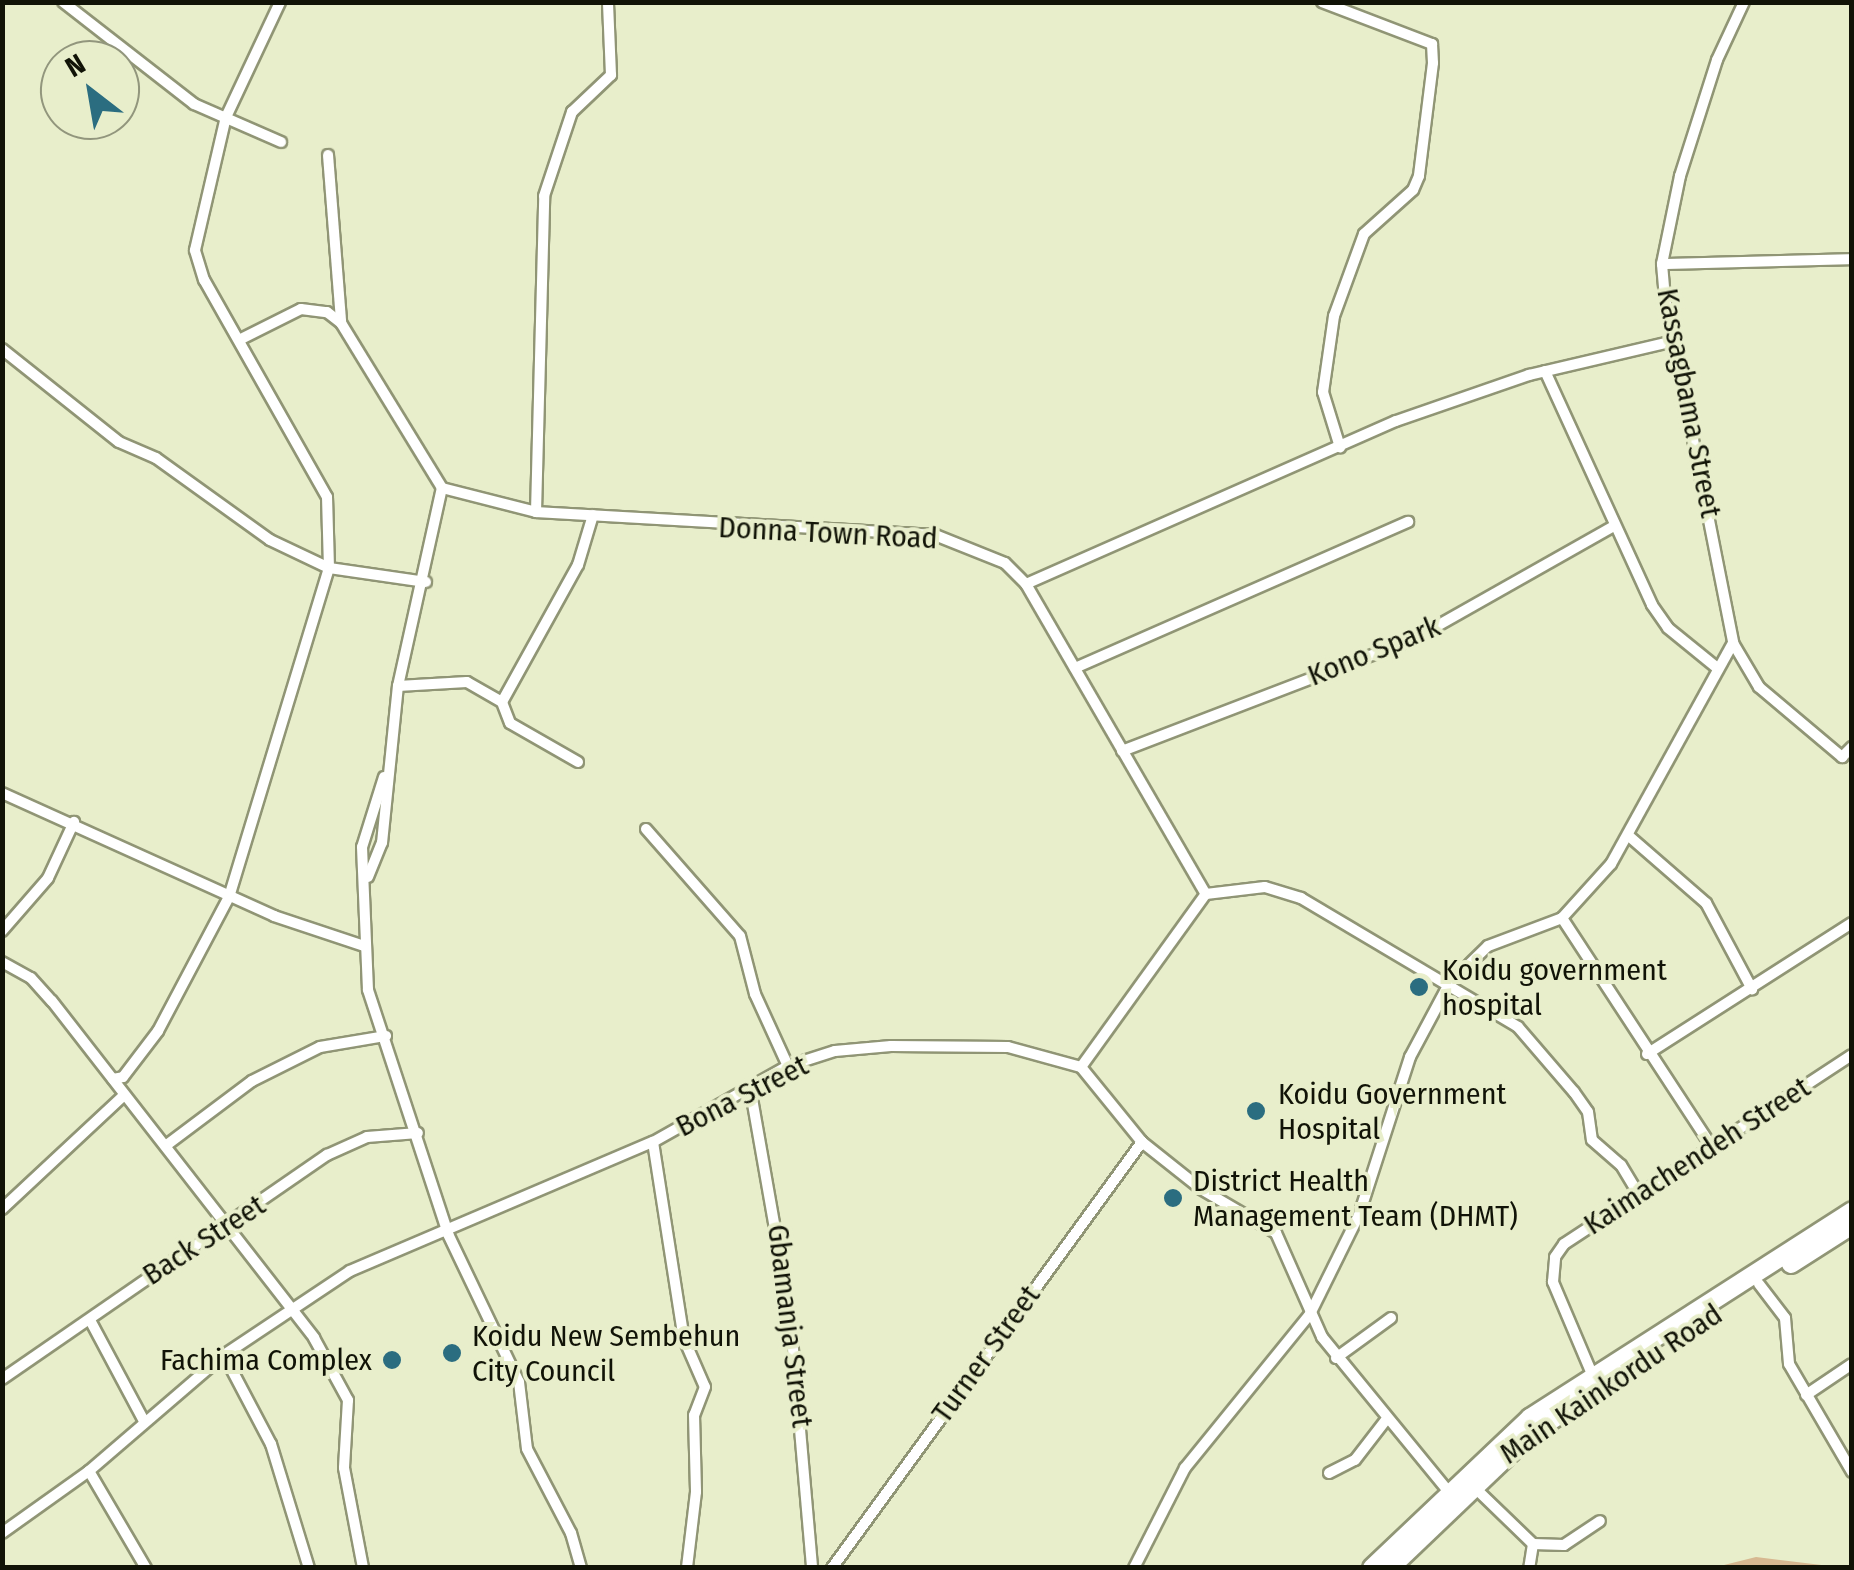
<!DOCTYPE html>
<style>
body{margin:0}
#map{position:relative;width:1854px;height:1570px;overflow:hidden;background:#e8eecb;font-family:"Fira Sans Condensed",sans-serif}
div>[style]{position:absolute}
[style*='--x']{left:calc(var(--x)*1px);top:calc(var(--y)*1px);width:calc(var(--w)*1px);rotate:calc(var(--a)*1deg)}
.green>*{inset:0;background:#d7b891}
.roads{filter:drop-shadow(2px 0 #909575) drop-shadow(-2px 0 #909575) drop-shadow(0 2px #909575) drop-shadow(0 -2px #909575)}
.minor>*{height:10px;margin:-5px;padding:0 5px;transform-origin:5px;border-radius:5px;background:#fff}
.primary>*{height:18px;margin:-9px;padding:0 9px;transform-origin:9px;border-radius:9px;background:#fff}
.dots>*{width:28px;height:28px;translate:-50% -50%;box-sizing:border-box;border:5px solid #e8eecb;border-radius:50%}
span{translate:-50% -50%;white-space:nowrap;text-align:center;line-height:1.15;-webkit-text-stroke:8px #e8eecb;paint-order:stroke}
.street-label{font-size:30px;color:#111307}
.poi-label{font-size:30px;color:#111307}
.left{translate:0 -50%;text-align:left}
.right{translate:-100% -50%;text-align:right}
.frame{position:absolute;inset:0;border:5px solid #111307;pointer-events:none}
.north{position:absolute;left:40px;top:40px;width:100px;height:100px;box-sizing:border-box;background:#e8eecb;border:2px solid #92967d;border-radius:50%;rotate:329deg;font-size:28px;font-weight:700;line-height:40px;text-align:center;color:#111307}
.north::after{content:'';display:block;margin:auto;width:35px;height:45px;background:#2b6d80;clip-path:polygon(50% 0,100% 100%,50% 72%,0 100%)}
</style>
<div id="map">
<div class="green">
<div style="clip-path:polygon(1756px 1557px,1838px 1567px,1839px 1567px,1716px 1567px)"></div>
</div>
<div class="roads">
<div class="minor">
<div style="--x:63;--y:2;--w:166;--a:37.9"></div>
<div style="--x:194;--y:104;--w:95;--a:23.6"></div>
<div style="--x:1322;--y:2;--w:118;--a:20.9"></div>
<div style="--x:1432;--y:44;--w:19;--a:87"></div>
<div style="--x:1433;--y:63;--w:114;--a:97.1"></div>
<div style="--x:1419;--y:176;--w:15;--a:113"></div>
<div style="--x:1413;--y:190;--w:66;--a:138.1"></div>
<div style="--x:1364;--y:234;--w:87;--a:110.1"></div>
<div style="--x:1334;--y:316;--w:77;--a:98.2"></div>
<div style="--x:1323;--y:392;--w:58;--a:72.8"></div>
<div style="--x:1744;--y:2;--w:64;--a:115"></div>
<div style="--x:1717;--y:60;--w:122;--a:107.7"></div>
<div style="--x:1680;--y:176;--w:90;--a:101.6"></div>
<div style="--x:1662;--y:264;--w:34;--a:85"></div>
<div style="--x:1665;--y:298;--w:352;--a:78.8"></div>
<div style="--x:1733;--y:643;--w:51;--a:59.4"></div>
<div style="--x:1759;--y:687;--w:109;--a:40.1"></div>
<div style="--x:1842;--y:757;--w:14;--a:-45"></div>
<div style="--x:328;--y:155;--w:168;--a:85.5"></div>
<div style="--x:1662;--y:264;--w:190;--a:-1.5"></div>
<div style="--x:241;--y:339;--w:67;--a:-26.6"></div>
<div style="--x:301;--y:309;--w:26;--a:7"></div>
<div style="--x:327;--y:312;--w:18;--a:38"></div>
<div style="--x:341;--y:323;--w:193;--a:58.5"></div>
<div style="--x:2;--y:349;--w:149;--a:38.5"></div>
<div style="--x:119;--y:442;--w:40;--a:23.4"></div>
<div style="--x:156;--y:458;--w:140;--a:35.7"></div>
<div style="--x:270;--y:540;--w:65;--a:25.4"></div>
<div style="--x:329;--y:568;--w:98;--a:8.2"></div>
<div style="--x:1545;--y:371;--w:257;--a:65.4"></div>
<div style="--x:1652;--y:605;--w:28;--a:55"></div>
<div style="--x:1668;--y:628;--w:62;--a:39.1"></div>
<div style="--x:442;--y:488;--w:97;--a:14.3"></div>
<div style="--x:536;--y:512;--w:400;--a:3.3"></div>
<div style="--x:935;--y:535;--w:75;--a:21.8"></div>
<div style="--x:1005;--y:563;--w:30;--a:45"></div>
<div style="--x:1026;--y:584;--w:358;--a:59.9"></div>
<div style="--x:536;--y:512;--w:316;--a:-88.5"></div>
<div style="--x:544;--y:196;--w:89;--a:-71.6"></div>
<div style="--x:572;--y:112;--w:54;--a:-43.5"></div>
<div style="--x:611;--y:75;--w:73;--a:-92.4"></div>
<div style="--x:1026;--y:584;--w:404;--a:-23.8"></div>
<div style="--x:1396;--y:421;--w:141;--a:-19.1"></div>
<div style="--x:1529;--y:375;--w:149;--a:-13.2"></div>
<div style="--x:1075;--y:668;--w:364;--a:-23.7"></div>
<div style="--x:398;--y:686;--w:69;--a:-3.3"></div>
<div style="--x:467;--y:682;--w:40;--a:29.7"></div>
<div style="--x:1122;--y:751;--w:315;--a:-21"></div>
<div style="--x:1416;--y:638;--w:227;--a:-29.5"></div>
<div style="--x:578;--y:762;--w:78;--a:-150.2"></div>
<div style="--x:510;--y:723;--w:22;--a:-111"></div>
<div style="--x:502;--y:702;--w:157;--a:-61"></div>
<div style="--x:578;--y:565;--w:52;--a:-73.3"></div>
<div style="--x:384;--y:777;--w:73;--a:107.4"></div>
<div style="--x:362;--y:847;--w:143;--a:87.6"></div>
<div style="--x:368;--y:990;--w:257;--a:71.8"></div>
<div style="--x:448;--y:1234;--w:164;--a:64.4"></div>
<div style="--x:519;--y:1382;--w:67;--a:83.2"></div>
<div style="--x:527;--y:1449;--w:95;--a:62.4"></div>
<div style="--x:571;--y:1533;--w:36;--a:74"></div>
<div style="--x:2;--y:793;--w:299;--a:24.3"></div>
<div style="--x:274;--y:916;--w:95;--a:18.4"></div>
<div style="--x:646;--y:829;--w:142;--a:48.7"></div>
<div style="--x:740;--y:936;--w:60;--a:75.5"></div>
<div style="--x:755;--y:994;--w:79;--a:65.4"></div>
<div style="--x:1630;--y:837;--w:101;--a:41"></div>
<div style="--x:1706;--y:903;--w:98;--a:61.9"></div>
<div style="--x:368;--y:877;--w:37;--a:-68"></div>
<div style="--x:382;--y:843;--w:158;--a:-84.2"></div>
<div style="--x:398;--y:686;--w:203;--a:-77.5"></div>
<div style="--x:1206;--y:894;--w:59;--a:-6.8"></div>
<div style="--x:1265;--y:887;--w:38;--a:17"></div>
<div style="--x:1301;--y:898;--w:252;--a:30.7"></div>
<div style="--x:1518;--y:1027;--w:86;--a:49.3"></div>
<div style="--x:1574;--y:1092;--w:24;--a:55"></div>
<div style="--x:1588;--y:1112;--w:28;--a:82"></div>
<div style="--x:1592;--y:1140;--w:38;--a:41"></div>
<div style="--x:1621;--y:1165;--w:33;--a:59"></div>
<div style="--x:1562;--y:918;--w:272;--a:56.8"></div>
<div style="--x:2;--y:931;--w:70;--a:-49"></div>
<div style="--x:48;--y:878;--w:62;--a:-65.1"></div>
<div style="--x:2;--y:962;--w:33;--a:29"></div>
<div style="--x:31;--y:978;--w:31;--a:48"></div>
<div style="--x:52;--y:1001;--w:427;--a:52.1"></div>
<div style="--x:314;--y:1338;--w:71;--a:61.3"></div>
<div style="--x:348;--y:1400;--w:68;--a:93.4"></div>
<div style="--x:344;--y:1468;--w:102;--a:79.2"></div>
<div style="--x:1647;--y:1054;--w:243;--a:-32.6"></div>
<div style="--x:1081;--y:1067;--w:213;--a:-54.2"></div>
<div style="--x:113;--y:1079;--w:10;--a:-11"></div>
<div style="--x:123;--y:1077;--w:58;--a:-52.7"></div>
<div style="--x:158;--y:1031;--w:152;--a:-62.1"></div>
<div style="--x:229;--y:897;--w:344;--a:-73.1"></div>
<div style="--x:329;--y:568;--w:71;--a:-91.6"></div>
<div style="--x:327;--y:497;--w:249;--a:-119.5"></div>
<div style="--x:204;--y:280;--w:31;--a:-107"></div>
<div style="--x:195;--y:250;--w:137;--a:-76.9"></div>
<div style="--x:226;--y:117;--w:127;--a:-64.8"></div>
<div style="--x:750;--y:1087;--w:231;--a:80"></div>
<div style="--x:790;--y:1315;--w:254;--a:85"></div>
<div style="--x:653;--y:1142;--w:199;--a:81.1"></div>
<div style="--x:684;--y:1339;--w:52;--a:66.4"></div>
<div style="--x:705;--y:1387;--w:30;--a:111"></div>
<div style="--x:694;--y:1415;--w:77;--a:88.5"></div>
<div style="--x:696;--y:1492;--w:77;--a:96.8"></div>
<div style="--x:168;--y:1144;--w:105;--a:-36.9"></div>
<div style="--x:252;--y:1081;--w:76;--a:-26.6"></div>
<div style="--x:320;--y:1047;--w:67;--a:-9.5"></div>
<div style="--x:2;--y:1209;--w:164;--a:-43"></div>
<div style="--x:1759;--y:1284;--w:43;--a:52.6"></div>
<div style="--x:1785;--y:1318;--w:46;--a:85"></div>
<div style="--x:1789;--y:1364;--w:125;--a:59.7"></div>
<div style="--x:90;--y:1320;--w:115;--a:61.9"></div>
<div style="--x:224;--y:1355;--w:101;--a:62.2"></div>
<div style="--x:271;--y:1444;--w:130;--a:73"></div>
<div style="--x:1336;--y:1358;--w:68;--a:-36"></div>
<div style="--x:2;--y:1379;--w:395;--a:-34.6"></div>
<div style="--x:327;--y:1155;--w:44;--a:-24.2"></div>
<div style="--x:367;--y:1137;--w:51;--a:-4.5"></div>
<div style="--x:1595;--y:1381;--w:108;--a:-113"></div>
<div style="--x:1553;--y:1282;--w:25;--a:-85"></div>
<div style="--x:1555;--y:1257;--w:16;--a:-55"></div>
<div style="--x:1564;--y:1244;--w:344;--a:-33.3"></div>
<div style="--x:1806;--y:1395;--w:55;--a:-34"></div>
<div style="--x:89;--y:1471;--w:113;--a:59.6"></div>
<div style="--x:1329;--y:1473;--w:29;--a:-27"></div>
<div style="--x:1355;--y:1460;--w:49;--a:-52.4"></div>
<div style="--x:1472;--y:1485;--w:85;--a:44"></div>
<div style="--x:1533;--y:1544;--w:24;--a:99"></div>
<div style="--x:2;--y:1533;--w:107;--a:-35.5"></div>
<div style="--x:89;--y:1471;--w:178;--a:-40.7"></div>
<div style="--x:224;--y:1355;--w:151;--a:-33.7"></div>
<div style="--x:350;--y:1271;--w:329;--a:-23.1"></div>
<div style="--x:653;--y:1142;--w:155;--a:-29.4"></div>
<div style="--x:788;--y:1066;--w:49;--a:-17.7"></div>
<div style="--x:835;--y:1051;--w:56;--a:-5.1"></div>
<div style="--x:891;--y:1046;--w:117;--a:0.5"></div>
<div style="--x:1008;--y:1047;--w:76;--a:15.3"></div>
<div style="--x:1081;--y:1067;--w:97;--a:50.9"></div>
<div style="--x:1142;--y:1142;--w:75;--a:38.5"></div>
<div style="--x:1201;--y:1189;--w:87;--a:30.4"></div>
<div style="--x:1276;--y:1233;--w:114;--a:66.1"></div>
<div style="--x:1322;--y:1337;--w:207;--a:50.7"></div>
<div style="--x:1533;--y:1544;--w:31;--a:2"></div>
<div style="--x:1564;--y:1545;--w:43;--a:-33.7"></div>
<div style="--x:832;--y:1568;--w:527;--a:-53.96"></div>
<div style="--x:1134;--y:1568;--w:112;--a:-63"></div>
<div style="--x:1185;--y:1468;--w:198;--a:-50.9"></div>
<div style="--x:1310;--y:1314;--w:110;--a:-63.7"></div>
<div style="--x:1359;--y:1215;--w:166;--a:-72.1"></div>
<div style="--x:1410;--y:1057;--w:83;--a:-61.9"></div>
<div style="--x:1449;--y:984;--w:54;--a:-44.3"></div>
<div style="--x:1488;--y:946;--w:79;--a:-20.7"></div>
<div style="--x:1562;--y:918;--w:73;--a:-47.8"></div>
<div style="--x:1611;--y:864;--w:252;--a:-61.1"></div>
</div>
<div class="primary">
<div style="--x:1791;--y:1264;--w:72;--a:-32.6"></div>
<div style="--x:1372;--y:1568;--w:218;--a:-43.5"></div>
<div style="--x:1530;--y:1418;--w:383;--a:-32.7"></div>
<div style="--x:1390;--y:1568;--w:192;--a:-43.7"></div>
<div style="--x:1529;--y:1435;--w:123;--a:-33.7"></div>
</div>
</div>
<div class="dots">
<div style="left:1419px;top:987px;background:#2b6d80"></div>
<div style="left:1256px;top:1111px;background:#2b6d80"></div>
<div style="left:1173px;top:1198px;background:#2b6d80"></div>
<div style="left:452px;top:1353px;background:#2b6d80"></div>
<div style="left:392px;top:1360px;background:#2b6d80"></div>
</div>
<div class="street-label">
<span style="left:1689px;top:403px;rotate:79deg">Kassagbama Street</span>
<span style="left:828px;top:533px;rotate:3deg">Donna Town Road</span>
<span style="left:1374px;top:651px;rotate:-22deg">Kono Spark</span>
<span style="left:742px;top:1096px;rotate:-27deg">Bona Street</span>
<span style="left:1697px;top:1156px;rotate:-33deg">Kaimachendeh Street</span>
<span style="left:204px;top:1240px;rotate:-33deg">Back Street</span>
<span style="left:790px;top:1326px;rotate:83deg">Gbamanja Street</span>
<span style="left:986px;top:1354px;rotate:-54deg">Turner Street</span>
<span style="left:1611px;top:1384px;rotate:-34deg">Main Kainkordu Road</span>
</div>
<div class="poi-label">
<span class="left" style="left:1442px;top:987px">Koidu government<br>hospital</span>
<span class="left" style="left:1278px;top:1111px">Koidu Government<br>Hospital</span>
<span class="left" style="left:1193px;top:1198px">District Health<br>Management Team (DHMT)</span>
<span class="left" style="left:472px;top:1353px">Koidu New Sembehun<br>City Council</span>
<span class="right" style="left:372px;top:1360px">Fachima Complex</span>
</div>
<div class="frame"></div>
<div class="north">N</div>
</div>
